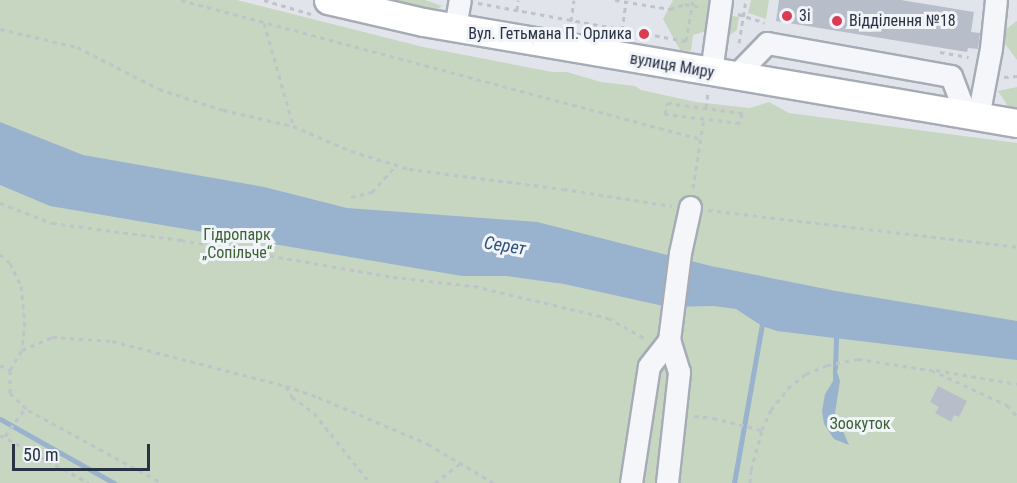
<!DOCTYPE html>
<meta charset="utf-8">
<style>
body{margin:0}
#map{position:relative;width:1017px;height:483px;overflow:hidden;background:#e1e5eb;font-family:"Roboto Condensed",sans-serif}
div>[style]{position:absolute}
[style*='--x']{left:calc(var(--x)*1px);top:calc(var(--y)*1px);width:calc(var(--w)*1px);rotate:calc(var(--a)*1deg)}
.green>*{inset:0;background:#c6d6c1}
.water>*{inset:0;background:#99b2ce}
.stream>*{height:5px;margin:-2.5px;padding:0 2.5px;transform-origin:2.5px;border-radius:2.5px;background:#99b2ce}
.building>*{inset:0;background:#b8bec9}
.path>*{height:3px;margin-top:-1.5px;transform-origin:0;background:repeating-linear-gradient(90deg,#bfc3ca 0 4.5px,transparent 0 9px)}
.roads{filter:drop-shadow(2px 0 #a6acb6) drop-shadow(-2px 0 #a6acb6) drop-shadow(0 2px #a6acb6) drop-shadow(0 -2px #a6acb6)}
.minor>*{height:21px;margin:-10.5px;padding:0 10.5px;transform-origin:10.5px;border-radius:10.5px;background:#f4f6f9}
.major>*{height:27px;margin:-13.5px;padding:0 13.5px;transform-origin:13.5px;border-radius:13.5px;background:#fff}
.dots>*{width:16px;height:16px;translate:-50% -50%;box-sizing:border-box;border:3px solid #f1f4f8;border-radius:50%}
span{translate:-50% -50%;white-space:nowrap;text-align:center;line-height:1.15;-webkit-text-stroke:6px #f1f4f8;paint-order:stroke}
.poi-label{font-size:16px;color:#283244}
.left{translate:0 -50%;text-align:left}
.right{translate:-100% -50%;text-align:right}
.street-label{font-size:16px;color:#283244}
.park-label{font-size:16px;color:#3c6134}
.water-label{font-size:18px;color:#2e517c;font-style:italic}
.scale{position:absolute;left:12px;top:444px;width:138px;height:27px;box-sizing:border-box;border:3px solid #283244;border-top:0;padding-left:8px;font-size:18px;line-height:21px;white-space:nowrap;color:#283244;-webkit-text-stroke:4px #f1f4f8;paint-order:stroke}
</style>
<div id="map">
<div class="green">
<div style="clip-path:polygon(0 0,237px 0,423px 47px,552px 72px,567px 72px,601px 82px,635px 86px,641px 90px,696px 102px,750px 108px,769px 102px,789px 113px,1017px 143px,1017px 483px,0 483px)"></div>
<div style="clip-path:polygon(383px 0,425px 0,442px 6px,434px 12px)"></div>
<div style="clip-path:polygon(673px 0,728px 0,732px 16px,739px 17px,737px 30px,730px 35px,703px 32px,693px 35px,691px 51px,680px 50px,663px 19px)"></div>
<div style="clip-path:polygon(751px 0,769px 0,766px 19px,748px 13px)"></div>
<div style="clip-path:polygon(1017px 21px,1017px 60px,1003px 41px,1006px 29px)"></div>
<div style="clip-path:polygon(1017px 87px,1017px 108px,1009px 108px,998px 91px)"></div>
</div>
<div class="water">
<div style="clip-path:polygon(0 122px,83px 155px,264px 187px,347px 208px,537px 222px,711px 266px,836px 291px,1017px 321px,1017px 360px,777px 331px,762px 326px,736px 309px,714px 306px,668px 307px,564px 284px,507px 276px,462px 276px,50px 206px,0 185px)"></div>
<div style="clip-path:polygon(836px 368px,840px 381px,835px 413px,849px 445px,834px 439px,824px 424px,822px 411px,825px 394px,833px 381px,833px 369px)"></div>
</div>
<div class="stream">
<div style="--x:835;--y:368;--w:37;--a:-88"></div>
<div style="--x:0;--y:419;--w:131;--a:29.3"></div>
<div style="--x:734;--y:483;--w:167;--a:-80"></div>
</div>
<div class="building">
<div style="clip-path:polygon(779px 0,901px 0,974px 12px,971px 32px,980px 33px,978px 49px,968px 48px,967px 52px,776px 21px)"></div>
<div style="clip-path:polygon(938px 386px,967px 401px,959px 417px,954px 415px,951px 422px,935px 413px,939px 407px,930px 402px)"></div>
</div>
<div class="path">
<div style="--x:181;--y:0;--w:538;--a:14.97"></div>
<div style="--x:264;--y:0;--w:49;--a:16.6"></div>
<div style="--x:615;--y:0;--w:56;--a:9.3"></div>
<div style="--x:670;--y:9;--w:16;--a:-18"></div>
<div style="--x:685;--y:4;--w:17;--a:10"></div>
<div style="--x:478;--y:3;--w:211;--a:10.4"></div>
<div style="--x:686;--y:41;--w:42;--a:-80.3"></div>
<div style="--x:517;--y:10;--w:10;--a:-84"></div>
<div style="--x:738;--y:14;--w:28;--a:18"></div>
<div style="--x:571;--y:21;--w:21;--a:-82"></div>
<div style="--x:264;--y:23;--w:106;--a:74.1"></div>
<div style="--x:0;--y:29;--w:79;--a:13.2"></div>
<div style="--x:77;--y:47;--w:92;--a:27.1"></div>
<div style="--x:159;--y:89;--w:67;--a:18.2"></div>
<div style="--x:223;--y:110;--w:72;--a:12.9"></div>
<div style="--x:293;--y:126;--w:63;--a:23.3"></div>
<div style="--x:351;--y:151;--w:61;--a:17.2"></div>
<div style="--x:409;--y:169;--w:155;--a:7.4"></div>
<div style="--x:563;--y:189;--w:110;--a:8.9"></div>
<div style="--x:622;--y:30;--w:28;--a:-82"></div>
<div style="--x:739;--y:43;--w:44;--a:-80.8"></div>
<div style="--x:940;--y:52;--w:29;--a:10"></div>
<div style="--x:1004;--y:77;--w:13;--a:-4"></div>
<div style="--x:667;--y:103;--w:76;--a:7.6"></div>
<div style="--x:742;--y:113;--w:10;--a:101"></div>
<div style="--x:740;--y:123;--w:76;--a:-173.2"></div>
<div style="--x:665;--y:114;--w:11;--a:-80"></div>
<div style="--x:706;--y:108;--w:16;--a:-83"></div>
<div style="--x:693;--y:188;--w:71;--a:-81.1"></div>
<div style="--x:351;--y:197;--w:22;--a:-13"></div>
<div style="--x:372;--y:192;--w:36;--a:-48"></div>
<div style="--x:0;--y:203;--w:56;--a:21"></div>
<div style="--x:52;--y:223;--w:130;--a:7.5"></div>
<div style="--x:181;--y:240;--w:215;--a:9.9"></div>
<div style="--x:393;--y:277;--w:81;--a:6.3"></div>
<div style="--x:474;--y:286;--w:138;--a:13.4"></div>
<div style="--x:608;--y:318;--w:43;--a:28.9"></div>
<div style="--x:708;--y:210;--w:311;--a:6.8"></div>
<div style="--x:0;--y:254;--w:13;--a:42"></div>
<div style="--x:10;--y:263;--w:25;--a:64"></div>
<div style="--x:21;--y:286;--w:36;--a:84"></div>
<div style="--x:25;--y:322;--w:28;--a:96"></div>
<div style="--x:0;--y:365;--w:11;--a:27"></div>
<div style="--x:10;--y:370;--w:23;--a:-59"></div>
<div style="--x:22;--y:350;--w:33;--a:-23"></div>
<div style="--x:52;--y:337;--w:60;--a:3.8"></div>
<div style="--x:112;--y:341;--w:180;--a:14.5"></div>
<div style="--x:286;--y:386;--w:34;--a:19"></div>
<div style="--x:318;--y:397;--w:120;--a:23.1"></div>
<div style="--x:428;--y:444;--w:77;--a:30.6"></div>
<div style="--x:10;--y:370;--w:23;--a:90"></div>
<div style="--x:10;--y:393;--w:25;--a:43"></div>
<div style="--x:28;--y:410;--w:153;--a:28.6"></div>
<div style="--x:936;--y:370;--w:82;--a:9.8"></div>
<div style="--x:286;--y:386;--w:13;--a:61"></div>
<div style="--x:292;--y:397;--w:27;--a:36"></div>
<div style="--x:314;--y:413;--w:90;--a:51.3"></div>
<div style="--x:694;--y:416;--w:19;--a:6"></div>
<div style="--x:713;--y:418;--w:50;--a:13.8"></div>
<div style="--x:0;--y:435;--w:101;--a:28.3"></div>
<div style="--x:5;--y:436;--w:34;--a:-54"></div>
<div style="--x:435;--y:483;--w:34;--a:-38"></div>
<div style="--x:750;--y:483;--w:13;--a:-86"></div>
<div style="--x:751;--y:470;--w:41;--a:-74.6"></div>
<div style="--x:762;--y:430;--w:22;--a:-66"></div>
<div style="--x:771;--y:410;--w:28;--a:-52"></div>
<div style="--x:788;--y:388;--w:23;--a:-38"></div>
<div style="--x:806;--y:374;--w:23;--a:-23"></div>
<div style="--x:827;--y:365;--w:32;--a:-11"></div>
<div style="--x:858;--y:359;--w:74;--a:8.6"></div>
<div style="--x:931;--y:370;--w:84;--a:24.7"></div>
<div style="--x:1007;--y:405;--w:15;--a:48"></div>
</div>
<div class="roads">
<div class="minor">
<div style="--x:455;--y:27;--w:27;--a:-80"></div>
<div style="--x:711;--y:72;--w:73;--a:-82.1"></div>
<div style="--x:735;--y:76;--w:46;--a:-45.9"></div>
<div style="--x:767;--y:43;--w:187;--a:10.2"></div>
<div style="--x:951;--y:76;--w:42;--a:69"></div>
<div style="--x:978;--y:117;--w:70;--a:-79.3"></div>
<div style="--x:991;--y:48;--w:48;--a:-84.1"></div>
<div style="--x:631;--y:483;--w:118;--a:-81.3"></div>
<div style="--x:649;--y:366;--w:33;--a:-52"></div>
<div style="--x:667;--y:483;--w:112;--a:-83.8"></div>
<div style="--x:679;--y:372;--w:34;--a:-107"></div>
<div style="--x:669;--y:340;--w:88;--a:-82.8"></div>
<div style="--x:680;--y:253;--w:47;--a:-77.7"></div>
</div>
<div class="major">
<div style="--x:328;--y:0;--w:98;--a:13"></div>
<div style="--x:423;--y:22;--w:603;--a:9.65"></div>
</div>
</div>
<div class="dots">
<div style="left:787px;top:16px;background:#da3b53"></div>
<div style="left:837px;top:21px;background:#da3b53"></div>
<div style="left:644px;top:34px;background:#da3b53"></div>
</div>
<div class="poi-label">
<span class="left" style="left:799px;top:16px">3і</span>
<span class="left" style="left:849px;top:21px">Відділення №18</span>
<span class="right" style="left:632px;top:34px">Вул. Гетьмана П. Орлика</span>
</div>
<div class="street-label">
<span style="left:672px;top:66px;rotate:10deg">вулиця Миру</span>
</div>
<div class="park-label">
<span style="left:237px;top:244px">Гідропарк<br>„Сопільче“</span>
<span style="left:860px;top:424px">Зоокуток</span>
</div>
<div class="water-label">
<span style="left:505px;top:246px;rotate:9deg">Серет</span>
</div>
<div class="scale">50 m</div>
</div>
